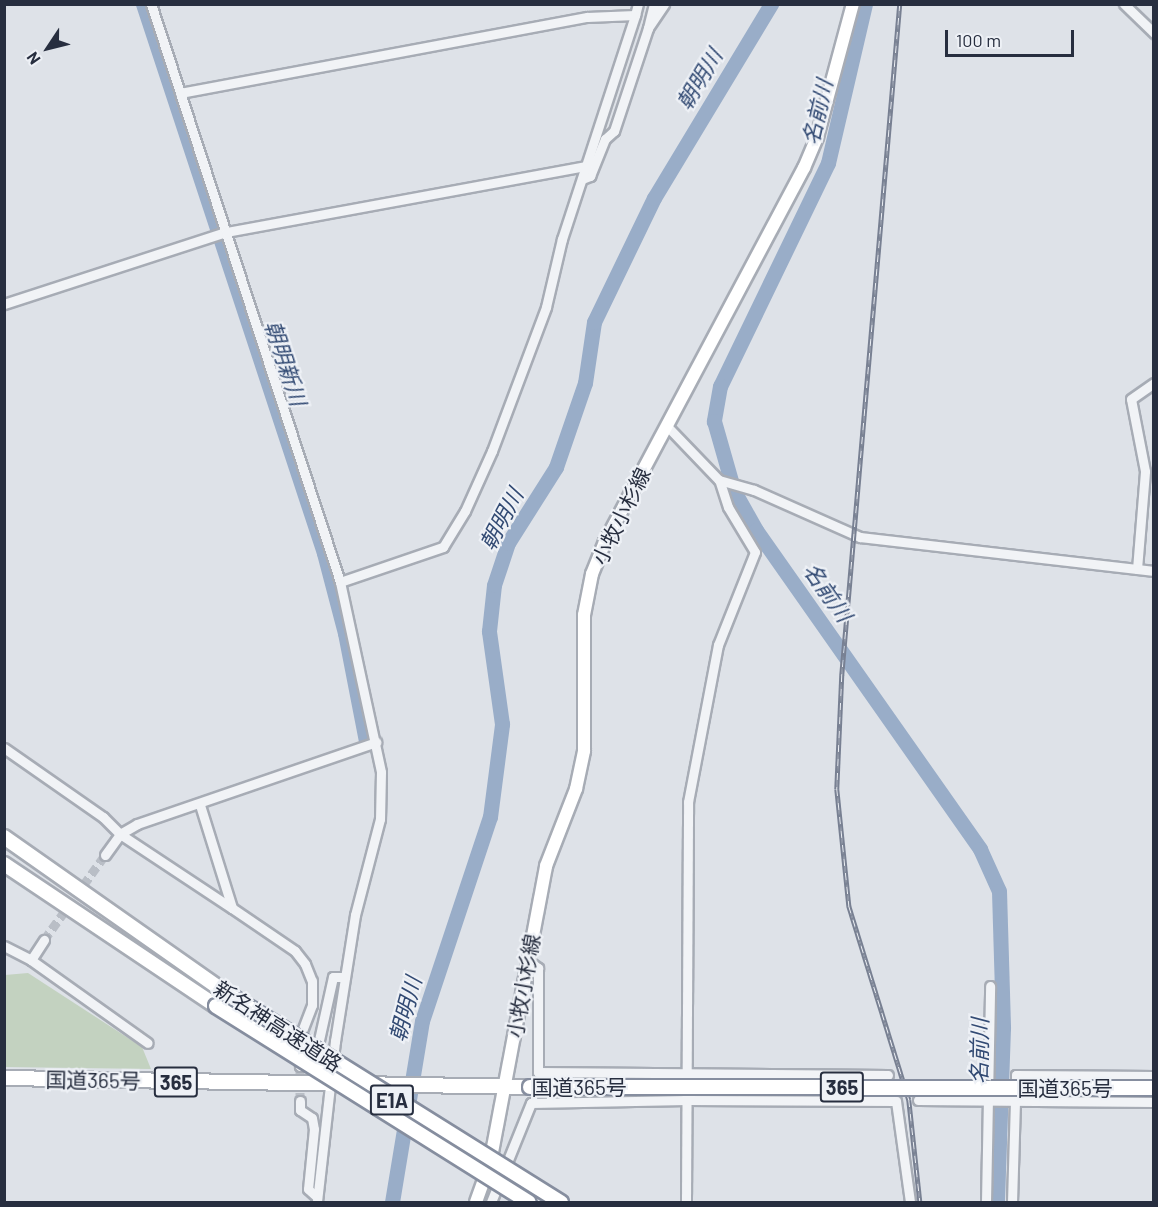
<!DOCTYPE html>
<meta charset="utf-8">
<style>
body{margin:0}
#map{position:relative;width:1158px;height:1207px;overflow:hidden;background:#dee2e8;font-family:Barlow,"Noto Sans JP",sans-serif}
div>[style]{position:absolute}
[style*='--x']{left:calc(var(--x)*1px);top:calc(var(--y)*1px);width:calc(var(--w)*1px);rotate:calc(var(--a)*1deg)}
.green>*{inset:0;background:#c3d2c0}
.river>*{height:15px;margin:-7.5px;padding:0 7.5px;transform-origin:7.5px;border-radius:7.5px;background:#99adc8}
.minor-tunnel>*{height:9px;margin-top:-4.5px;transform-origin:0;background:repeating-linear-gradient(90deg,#b9bec6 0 9px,transparent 0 13.5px)}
.roads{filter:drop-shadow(2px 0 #a7acb5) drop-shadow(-2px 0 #a7acb5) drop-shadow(0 2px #a7acb5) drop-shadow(0 -2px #a7acb5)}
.minor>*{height:9px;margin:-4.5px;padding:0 4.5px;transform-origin:4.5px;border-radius:4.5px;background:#f1f3f6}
.major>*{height:12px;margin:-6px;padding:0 6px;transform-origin:6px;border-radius:6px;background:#fff}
.highway>*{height:14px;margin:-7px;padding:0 7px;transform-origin:7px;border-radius:7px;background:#fff}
.rail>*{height:4.5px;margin-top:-2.25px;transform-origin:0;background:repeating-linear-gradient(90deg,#eef1f6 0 7px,#788092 0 14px);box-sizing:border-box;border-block:2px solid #788092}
.bridges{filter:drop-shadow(2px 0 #868e9f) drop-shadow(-2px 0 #868e9f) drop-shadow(0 2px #868e9f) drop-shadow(0 -2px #868e9f)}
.highway-bridge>*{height:14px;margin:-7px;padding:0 7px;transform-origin:7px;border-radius:7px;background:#fff}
span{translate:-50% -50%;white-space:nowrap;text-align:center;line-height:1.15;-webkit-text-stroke:4.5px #eef1f6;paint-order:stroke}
.shield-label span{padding:2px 4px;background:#eef1f6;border:2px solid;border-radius:4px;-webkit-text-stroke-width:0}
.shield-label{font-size:20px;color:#272e3f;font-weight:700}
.street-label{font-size:21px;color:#272e3f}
.water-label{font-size:22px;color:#324a73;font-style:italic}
.frame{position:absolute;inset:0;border:6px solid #272e3f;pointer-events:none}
.north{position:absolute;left:18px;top:18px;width:60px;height:60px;-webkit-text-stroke:4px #eef1f6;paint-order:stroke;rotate:235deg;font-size:16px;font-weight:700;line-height:24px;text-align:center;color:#272e3f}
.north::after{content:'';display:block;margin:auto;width:21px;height:27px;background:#272e3f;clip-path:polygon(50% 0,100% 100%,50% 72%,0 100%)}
.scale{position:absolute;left:945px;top:30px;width:129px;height:27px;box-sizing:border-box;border:3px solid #272e3f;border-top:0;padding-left:8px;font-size:18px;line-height:21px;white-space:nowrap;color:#272e3f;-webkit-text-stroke:4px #eef1f6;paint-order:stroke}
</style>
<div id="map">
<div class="green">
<div style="clip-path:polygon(28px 973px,142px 1047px,151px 1069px,5px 1067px,5px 975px)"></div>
</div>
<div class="river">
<div style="--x:143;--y:4;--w:578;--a:71.75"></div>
<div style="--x:324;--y:553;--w:83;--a:75.3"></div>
<div style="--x:345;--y:633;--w:110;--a:79"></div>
<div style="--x:865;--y:4;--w:163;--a:103.1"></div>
<div style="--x:828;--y:163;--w:248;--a:115.8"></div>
<div style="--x:720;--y:386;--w:36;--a:100"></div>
<div style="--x:714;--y:421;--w:73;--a:74.1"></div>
<div style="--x:734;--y:491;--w:45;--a:60.6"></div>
<div style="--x:756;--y:530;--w:390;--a:54.9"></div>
<div style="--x:980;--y:849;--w:46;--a:65.7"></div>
<div style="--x:999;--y:891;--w:137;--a:88.3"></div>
<div style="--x:1003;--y:1028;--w:174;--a:92"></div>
<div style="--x:392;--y:1202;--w:183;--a:-80.6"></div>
<div style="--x:422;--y:1021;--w:215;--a:-71.6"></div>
<div style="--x:490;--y:817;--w:94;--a:-82.6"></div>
<div style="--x:502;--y:724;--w:94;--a:-98"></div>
<div style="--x:489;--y:631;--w:46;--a:-83.8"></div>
<div style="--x:494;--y:585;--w:44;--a:-71.6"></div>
<div style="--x:508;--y:543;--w:90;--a:-57.7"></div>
<div style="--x:556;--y:467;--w:89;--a:-71"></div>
<div style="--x:585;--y:383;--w:62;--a:-81.6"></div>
<div style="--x:594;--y:322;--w:138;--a:-64.2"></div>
<div style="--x:654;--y:198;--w:227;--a:-58.9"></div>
</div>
<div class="minor-tunnel">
<div style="--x:44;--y:940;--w:105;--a:-54.3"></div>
<div style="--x:300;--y:1101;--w:35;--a:-90"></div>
</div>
<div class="roads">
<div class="minor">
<div style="--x:151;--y:4;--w:608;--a:71.89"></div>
<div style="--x:340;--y:582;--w:194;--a:77.8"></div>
<div style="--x:381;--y:772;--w:47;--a:91.2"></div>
<div style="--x:380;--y:819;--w:99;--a:104.6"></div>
<div style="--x:355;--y:915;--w:128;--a:99"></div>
<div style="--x:335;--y:1041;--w:162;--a:96.4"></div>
<div style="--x:1124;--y:4;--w:42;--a:44"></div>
<div style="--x:648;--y:28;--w:25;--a:-76"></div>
<div style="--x:180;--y:93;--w:414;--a:-10.6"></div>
<div style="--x:587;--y:17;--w:48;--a:-2.4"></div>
<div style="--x:635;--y:15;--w:11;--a:-75"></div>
<div style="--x:582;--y:179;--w:9;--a:-21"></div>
<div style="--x:590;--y:176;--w:40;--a:-68"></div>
<div style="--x:605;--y:139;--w:12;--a:-42"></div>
<div style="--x:614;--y:131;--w:108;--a:-71.7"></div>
<div style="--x:648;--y:28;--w:29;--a:-56"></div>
<div style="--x:4;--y:304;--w:233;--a:-18"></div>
<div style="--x:226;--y:232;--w:366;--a:-10.4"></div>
<div style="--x:666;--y:425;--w:76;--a:46.1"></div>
<div style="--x:719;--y:480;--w:36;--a:16"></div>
<div style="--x:754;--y:490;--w:116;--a:23.9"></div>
<div style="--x:860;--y:537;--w:296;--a:6.6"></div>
<div style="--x:1137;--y:569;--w:98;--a:-85.3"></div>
<div style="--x:1145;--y:471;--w:73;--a:-101"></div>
<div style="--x:1131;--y:399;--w:28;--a:-35"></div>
<div style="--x:340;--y:582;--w:109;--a:-18.8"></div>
<div style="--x:443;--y:547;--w:42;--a:-58.6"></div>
<div style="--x:465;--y:511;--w:66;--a:-65.8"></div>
<div style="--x:492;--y:451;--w:154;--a:-69.4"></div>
<div style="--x:546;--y:307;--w:70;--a:-76.8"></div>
<div style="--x:562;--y:239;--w:236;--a:-71.9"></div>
<div style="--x:4;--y:748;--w:121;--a:34.9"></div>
<div style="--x:103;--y:817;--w:24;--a:45"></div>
<div style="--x:120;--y:834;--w:134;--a:33.5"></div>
<div style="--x:200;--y:805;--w:108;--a:72.7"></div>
<div style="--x:232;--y:908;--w:76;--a:34.3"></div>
<div style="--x:295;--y:951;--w:16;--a:52"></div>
<div style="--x:305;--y:964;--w:18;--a:68"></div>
<div style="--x:312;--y:981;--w:24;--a:90"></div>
<div style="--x:312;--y:1005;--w:30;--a:111"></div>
<div style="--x:301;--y:1033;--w:33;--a:92"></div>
<div style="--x:300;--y:1066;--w:17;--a:-28"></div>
<div style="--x:315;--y:1058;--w:83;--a:-77.5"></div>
<div style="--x:333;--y:977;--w:12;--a:0"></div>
<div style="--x:105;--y:855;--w:26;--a:-54"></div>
<div style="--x:120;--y:834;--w:20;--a:-30"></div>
<div style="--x:137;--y:824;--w:253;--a:-18.9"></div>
<div style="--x:4;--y:946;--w:30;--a:27"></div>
<div style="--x:31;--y:960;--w:143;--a:35.4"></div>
<div style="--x:31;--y:960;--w:24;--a:-57"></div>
<div style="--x:527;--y:960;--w:14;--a:36"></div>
<div style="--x:538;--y:968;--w:104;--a:90"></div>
<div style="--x:538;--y:1072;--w:350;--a:0.5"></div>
<div style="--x:1016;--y:1093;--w:18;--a:-90"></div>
<div style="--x:1016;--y:1075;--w:138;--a:0.4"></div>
<div style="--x:918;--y:1100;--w:236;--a:0.5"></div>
<div style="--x:300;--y:1101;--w:9;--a:90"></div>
<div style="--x:300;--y:1110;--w:14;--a:34"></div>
<div style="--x:312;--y:1118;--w:11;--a:80"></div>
<div style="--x:314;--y:1129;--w:60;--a:95.7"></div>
<div style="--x:308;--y:1189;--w:12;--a:42"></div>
<div style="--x:491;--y:1202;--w:107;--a:-68"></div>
<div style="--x:531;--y:1103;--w:156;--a:-1.1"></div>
<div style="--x:687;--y:1100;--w:209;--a:0.3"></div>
<div style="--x:896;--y:1101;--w:102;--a:82.1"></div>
<div style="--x:686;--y:1202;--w:400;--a:-89.7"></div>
<div style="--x:688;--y:802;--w:160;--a:-79.2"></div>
<div style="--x:718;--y:645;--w:100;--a:-68.3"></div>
<div style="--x:755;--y:552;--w:52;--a:-121"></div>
<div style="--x:728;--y:507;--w:28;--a:-108"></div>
<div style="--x:986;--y:1202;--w:216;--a:-88.9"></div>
<div style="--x:1012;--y:1202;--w:99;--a:-88.3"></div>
</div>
<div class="major">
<div style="--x:476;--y:1202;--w:41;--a:-70.3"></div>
<div style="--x:490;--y:1163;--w:302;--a:-79.3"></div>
<div style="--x:546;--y:866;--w:83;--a:-68.7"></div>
<div style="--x:576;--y:789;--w:39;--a:-78"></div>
<div style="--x:584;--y:751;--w:136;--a:-90"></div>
<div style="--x:584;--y:615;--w:42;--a:-79"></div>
<div style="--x:592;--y:574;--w:35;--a:-68"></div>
<div style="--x:605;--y:542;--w:424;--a:-62"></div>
<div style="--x:804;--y:168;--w:34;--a:-67"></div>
<div style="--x:817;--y:137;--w:138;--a:-74.9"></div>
</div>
<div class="highway">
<div style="--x:4;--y:837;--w:271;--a:35.1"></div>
<div style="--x:4;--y:864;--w:255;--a:33.8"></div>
<div style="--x:4;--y:1078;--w:526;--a:0.98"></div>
</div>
</div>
<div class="rail">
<div style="--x:900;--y:4;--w:674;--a:94.94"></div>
<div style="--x:842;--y:675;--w:114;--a:92.5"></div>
<div style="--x:837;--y:789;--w:118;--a:84.1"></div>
<div style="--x:849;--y:906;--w:203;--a:72.8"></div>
<div style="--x:909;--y:1100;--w:103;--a:83.8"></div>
</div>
<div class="bridges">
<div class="highway-bridge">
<div style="--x:226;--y:993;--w:395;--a:32"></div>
<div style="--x:216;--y:1006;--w:369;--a:32.1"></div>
<div style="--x:530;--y:1087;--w:624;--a:0.09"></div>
</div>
</div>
<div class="shield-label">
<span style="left:176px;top:1082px">365</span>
<span style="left:842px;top:1087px">365</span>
<span style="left:392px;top:1100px">E1A</span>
</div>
<div class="street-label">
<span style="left:621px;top:516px;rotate:-64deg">小牧小杉線</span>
<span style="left:523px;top:986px;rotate:-80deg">小牧小杉線</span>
<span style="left:278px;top:1026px;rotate:33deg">新名神高速道路</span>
<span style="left:93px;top:1080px;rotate:1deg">国道365号</span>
<span style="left:579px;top:1087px">国道365号</span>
<span style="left:1065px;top:1088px">国道365号</span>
</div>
<div class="water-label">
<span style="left:699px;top:79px;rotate:-59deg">朝明川</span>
<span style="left:817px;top:112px;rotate:-77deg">名前川</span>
<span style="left:286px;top:363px;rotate:72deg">朝明新川</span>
<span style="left:501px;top:519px;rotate:-62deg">朝明川</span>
<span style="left:828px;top:592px;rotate:55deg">名前川</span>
<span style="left:405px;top:1009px;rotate:-75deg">朝明川</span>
<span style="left:979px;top:1051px;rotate:-89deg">名前川</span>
</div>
<div class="frame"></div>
<div class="north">N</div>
<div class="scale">100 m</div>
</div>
